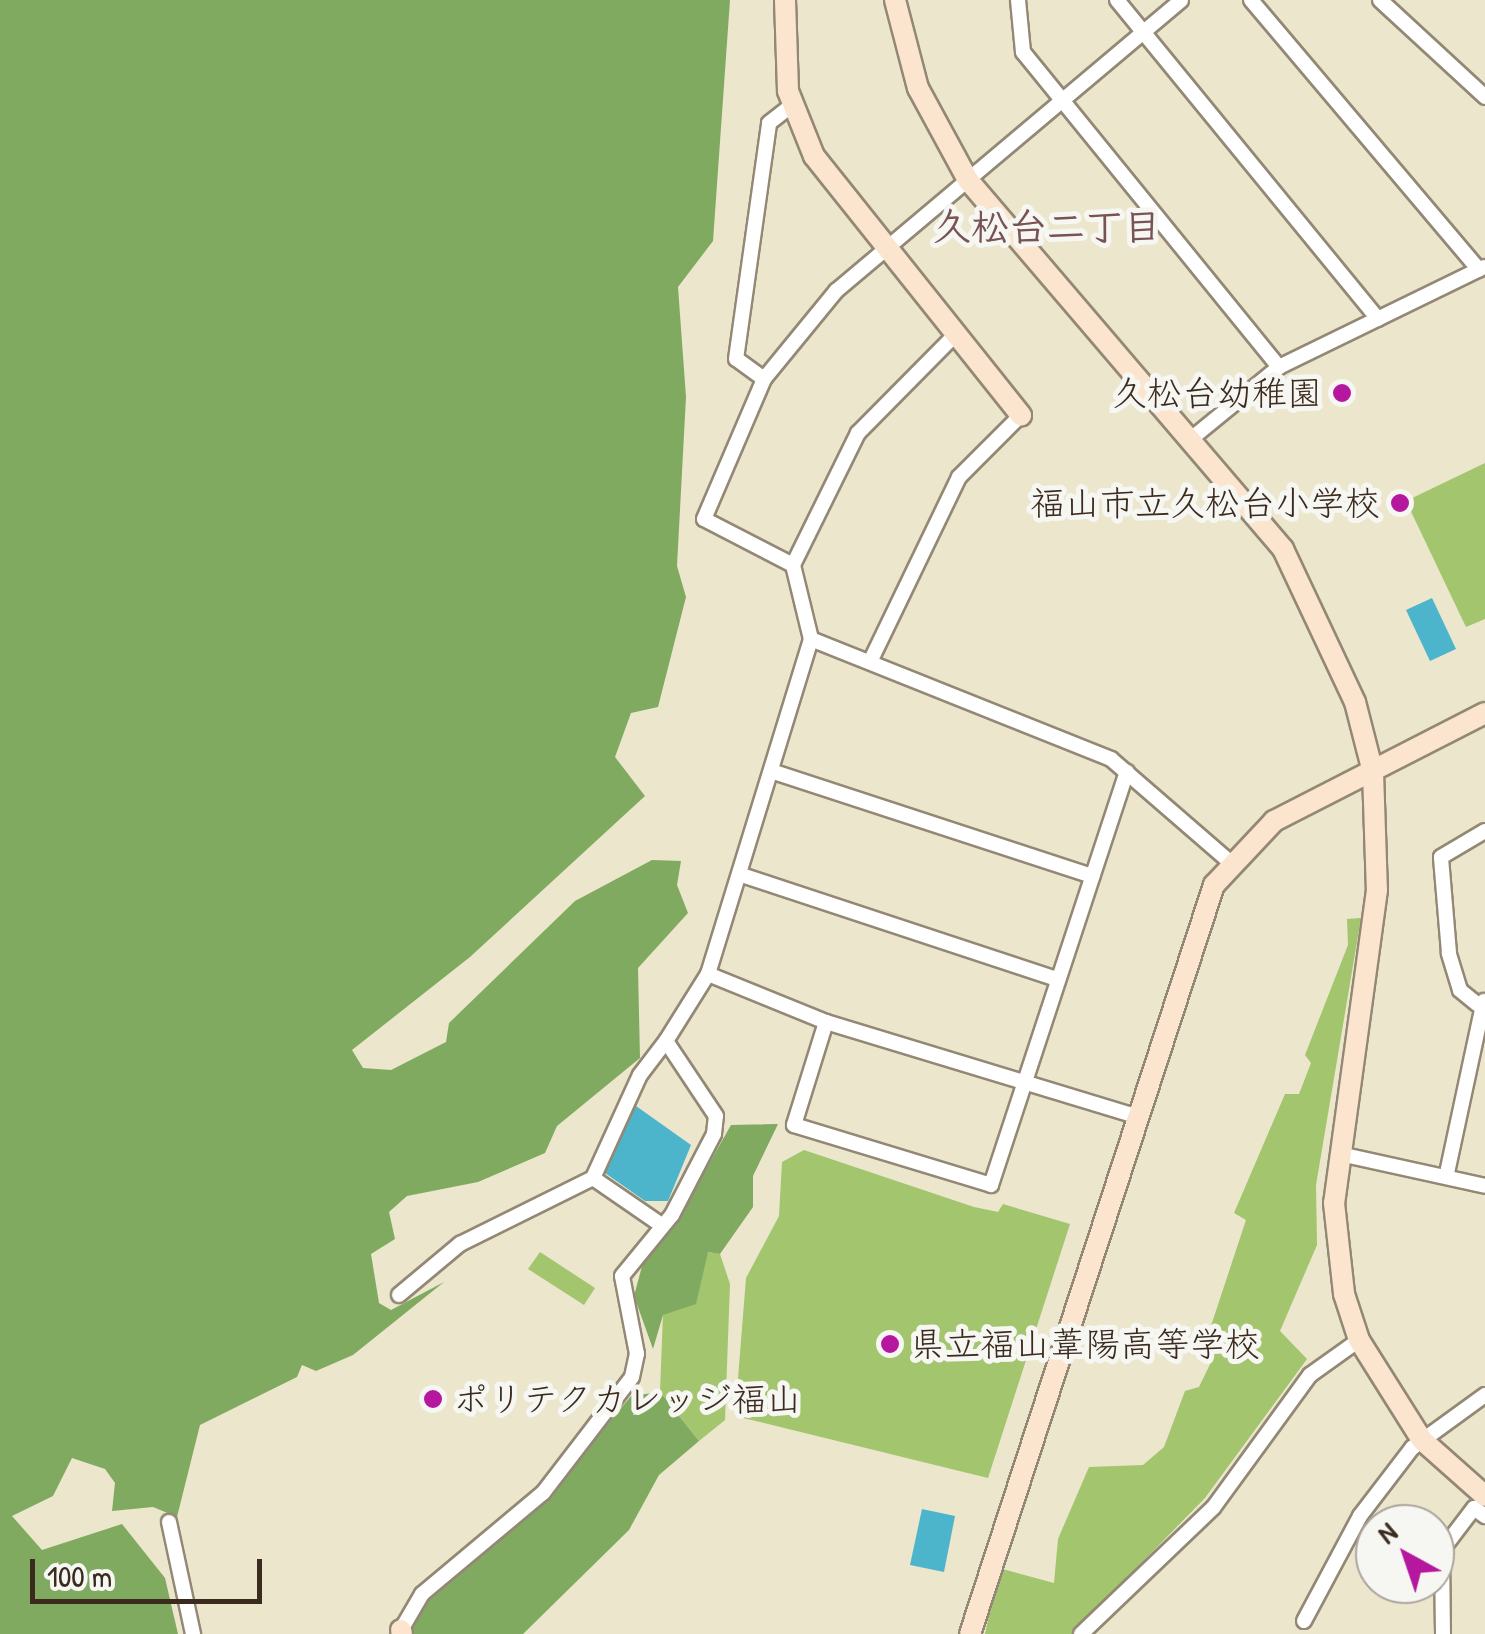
<!DOCTYPE html>
<meta charset="utf-8">
<style>
body{margin:0}
#map{position:relative;width:1485px;height:1634px;overflow:hidden;background:#ebe6cc;font-family:"Patrick Hand","Klee One",sans-serif}
div>[style]{position:absolute}
[style*='--x']{left:calc(var(--x)*1px);top:calc(var(--y)*1px);width:calc(var(--w)*1px);rotate:calc(var(--a)*1deg)}
.green>*{inset:0;background:#a2c56e}
.forest>*{inset:0;background:#81aa61}
.water>*{inset:0;background:#4cb4cb}
.roads{filter:drop-shadow(2px 0 #938875) drop-shadow(-2px 0 #938875) drop-shadow(0 2px #938875) drop-shadow(0 -2px #938875)}
.street>*{height:14px;margin:-7px;padding:0 7px;transform-origin:7px;border-radius:7px;background:#fff}
.secondary>*{height:20px;margin:-10px;padding:0 10px;transform-origin:10px;border-radius:10px;background:#fce5cf}
.dots>*{width:28px;height:28px;translate:-50% -50%;box-sizing:border-box;border:5px solid #f6f6f2;border-radius:50%}
span{translate:-50% -50%;white-space:nowrap;text-align:center;line-height:1.15;-webkit-text-stroke:10px #f6f6f2;paint-order:stroke}
.poi-label{font-size:35px;color:#3b2a1e}
.right{translate:-100% -50%;text-align:right}
.left{translate:0 -50%;text-align:left}
.neighbourhood-label{font-size:38px;color:#795254;font-weight:700}
.north{position:absolute;left:1355px;top:1504px;width:100px;height:100px;box-sizing:border-box;background:#f6f6f2;border:2px solid #aba49d;border-radius:50%;rotate:320deg;font-size:28px;font-weight:700;line-height:40px;text-align:center;color:#3b2a1e}
.north::after{content:'';display:block;margin:auto;width:35px;height:45px;background:#b5179e;clip-path:polygon(50% 0,100% 100%,50% 72%,0 100%)}
.scale{position:absolute;left:30px;top:1559px;width:232px;height:45px;box-sizing:border-box;border:5px solid #3b2a1e;border-top:0;padding-left:12px;font-size:30px;line-height:35px;white-space:nowrap;color:#3b2a1e;-webkit-text-stroke:8px #f6f6f2;paint-order:stroke}
</style>
<div id="map">
<div class="green">
<div style="clip-path:polygon(1485px 463px,1485px 619px,1466px 627px,1406px 501px)"></div>
<div style="clip-path:polygon(1361px 918px,1316px 1185px,1317px 1245px,1280px 1331px,1307px 1359px,1205px 1498px,1072px 1634px,985px 1634px,999px 1568px,1054px 1583px,1058px 1539px,1089px 1467px,1143px 1465px,1164px 1447px,1185px 1391px,1199px 1387px,1214px 1356px,1203px 1350px,1246px 1220px,1234px 1213px,1285px 1094px,1299px 1094px,1311px 1063px,1305px 1055px,1348px 945px,1347px 919px)"></div>
<div style="clip-path:polygon(804px 1150px,974px 1207px,998px 1212px,1003px 1204px,1070px 1224px,988px 1478px,735px 1416px,746px 1278px,779px 1216px,782px 1162px)"></div>
<div style="clip-path:polygon(540px 1252px,595px 1288px,584px 1305px,528px 1269px)"></div>
<div style="clip-path:polygon(708px 1252px,720px 1254px,730px 1284px,725px 1420px,699px 1441px,660px 1392px,663px 1314px)"></div>
</div>
<div class="forest">
<div style="clip-path:polygon(0 0,730px 0,713px 241px,678px 287px,686px 397px,677px 566px,686px 597px,658px 707px,631px 713px,615px 757px,645px 796px,470px 957px,352px 1050px,363px 1068px,391px 1070px,446px 1042px,449px 1023px,575px 901px,652px 860px,681px 861px,677px 885px,688px 913px,638px 968px,640px 1058px,557px 1126px,545px 1153px,478px 1182px,407px 1196px,389px 1212px,395px 1239px,371px 1254px,379px 1303px,391px 1310px,444px 1282px,353px 1355px,316px 1371px,302px 1365px,297px 1377px,200px 1425px,177px 1517px,153px 1507px,112px 1511px,115px 1483px,105px 1469px,72px 1458px,53px 1496px,12px 1516px,42px 1550px,122px 1524px,165px 1578px,178px 1634px,0 1634px)"></div>
<div style="clip-path:polygon(778px 1124px,753px 1176px,753px 1207px,720px 1254px,708px 1252px,696px 1304px,663px 1315px,653px 1349px,634px 1296px,645px 1255px,671px 1231px,731px 1125px)"></div>
<div style="clip-path:polygon(660px 1392px,699px 1441px,659px 1475px,629px 1530px,523px 1634px,406px 1634px,428px 1595px,548px 1496px,631px 1396px)"></div>
</div>
<div class="water">
<div style="clip-path:polygon(1432px 598px,1456px 649px,1430px 661px,1406px 610px)"></div>
<div style="clip-path:polygon(636px 1106px,691px 1145px,668px 1201px,645px 1201px,605px 1173px,601px 1155px)"></div>
<div style="clip-path:polygon(922px 1509px,955px 1516px,944px 1572px,910px 1565px)"></div>
</div>
<div class="roads">
<div class="street">
<div style="--x:1018;--y:0;--w:52;--a:84.5"></div>
<div style="--x:1023;--y:52;--w:406;--a:50.9"></div>
<div style="--x:1117;--y:0;--w:412;--a:50.7"></div>
<div style="--x:1251;--y:0;--w:353;--a:49.8"></div>
<div style="--x:1380;--y:0;--w:143;--a:42.7"></div>
<div style="--x:764;--y:379;--w:34;--a:-144"></div>
<div style="--x:736;--y:359;--w:238;--a:-82"></div>
<div style="--x:769;--y:123;--w:29;--a:-38"></div>
<div style="--x:1191;--y:439;--w:114;--a:-39.3"></div>
<div style="--x:1279;--y:367;--w:228;--a:-26"></div>
<div style="--x:793;--y:565;--w:147;--a:-63.8"></div>
<div style="--x:858;--y:433;--w:138;--a:-45.3"></div>
<div style="--x:811;--y:639;--w:323;--a:21.8"></div>
<div style="--x:1111;--y:759;--w:157;--a:40.9"></div>
<div style="--x:870;--y:662;--w:205;--a:-64.3"></div>
<div style="--x:959;--y:477;--w:88;--a:-45"></div>
<div style="--x:774;--y:772;--w:335;--a:18.1"></div>
<div style="--x:742;--y:875;--w:332;--a:18.3"></div>
<div style="--x:708;--y:974;--w:127;--a:22.1"></div>
<div style="--x:826;--y:1022;--w:323;--a:16.9"></div>
<div style="--x:1477;--y:1004;--w:22;--a:-141"></div>
<div style="--x:1460;--y:990;--w:39;--a:-107"></div>
<div style="--x:1449;--y:953;--w:96;--a:-94.8"></div>
<div style="--x:1441;--y:857;--w:51;--a:-30.6"></div>
<div style="--x:826;--y:1022;--w:108;--a:107.3"></div>
<div style="--x:794;--y:1125;--w:206;--a:16.9"></div>
<div style="--x:991;--y:1185;--w:435;--a:-71.8"></div>
<div style="--x:1340;--y:1154;--w:148;--a:12.4"></div>
<div style="--x:1447;--y:1173;--w:176;--a:-77.9"></div>
<div style="--x:593;--y:1178;--w:113;--a:-65.5"></div>
<div style="--x:640;--y:1075;--w:43;--a:-52.6"></div>
<div style="--x:399;--y:1295;--w:80;--a:-39.9"></div>
<div style="--x:460;--y:1244;--w:148;--a:-26.4"></div>
<div style="--x:593;--y:1178;--w:81;--a:34.5"></div>
<div style="--x:169;--y:1522;--w:115;--a:77.9"></div>
<div style="--x:1304;--y:1621;--w:119;--a:-61.9"></div>
<div style="--x:1360;--y:1516;--w:86;--a:-52.6"></div>
<div style="--x:1412;--y:1448;--w:90;--a:-36"></div>
<div style="--x:401;--y:1630;--w:42;--a:-59.7"></div>
<div style="--x:422;--y:1594;--w:158;--a:-39.9"></div>
<div style="--x:543;--y:1493;--w:146;--a:-52.5"></div>
<div style="--x:632;--y:1377;--w:24;--a:-78"></div>
<div style="--x:637;--y:1354;--w:79;--a:-100.9"></div>
<div style="--x:622;--y:1276;--w:79;--a:-50.7"></div>
<div style="--x:672;--y:1215;--w:91;--a:-62.6"></div>
<div style="--x:714;--y:1134;--w:18;--a:-84"></div>
<div style="--x:716;--y:1116;--w:90;--a:-123.7"></div>
<div style="--x:666;--y:1041;--w:79;--a:-57.9"></div>
<div style="--x:708;--y:974;--w:350;--a:-72.9"></div>
<div style="--x:811;--y:639;--w:76;--a:-103.7"></div>
<div style="--x:793;--y:565;--w:100;--a:-152.7"></div>
<div style="--x:704;--y:519;--w:152;--a:-66.8"></div>
<div style="--x:764;--y:379;--w:114;--a:-50.7"></div>
<div style="--x:836;--y:291;--w:451;--a:-40.1"></div>
<div style="--x:1081;--y:1634;--w:182;--a:-43.7"></div>
<div style="--x:1213;--y:1508;--w:165;--a:-53.9"></div>
<div style="--x:1310;--y:1375;--w:60;--a:-35.5"></div>
<div style="--x:1443;--y:1634;--w:84;--a:-90.7"></div>
<div style="--x:1442;--y:1550;--w:53;--a:-52.7"></div>
<div style="--x:1474;--y:1508;--w:14;--a:36"></div>
</div>
<div class="secondary">
<div style="--x:785;--y:0;--w:91;--a:88.1"></div>
<div style="--x:788;--y:91;--w:70;--a:68.2"></div>
<div style="--x:814;--y:156;--w:332;--a:51.4"></div>
<div style="--x:895;--y:0;--w:91;--a:75.4"></div>
<div style="--x:918;--y:88;--w:105;--a:61.5"></div>
<div style="--x:968;--y:180;--w:485;--a:49.5"></div>
<div style="--x:1283;--y:549;--w:169;--a:64.8"></div>
<div style="--x:1355;--y:702;--w:72;--a:75.6"></div>
<div style="--x:1373;--y:772;--w:118;--a:88.1"></div>
<div style="--x:1377;--y:890;--w:316;--a:97.8"></div>
<div style="--x:1334;--y:1203;--w:92;--a:83.7"></div>
<div style="--x:1344;--y:1294;--w:48;--a:71.9"></div>
<div style="--x:1359;--y:1340;--w:118;--a:57.8"></div>
<div style="--x:1422;--y:1440;--w:84;--a:41.6"></div>
<div style="--x:401;--y:1630;--w:4;--a:76"></div>
<div style="--x:970;--y:1634;--w:788;--a:-71.96"></div>
<div style="--x:1214;--y:885;--w:88;--a:-46.8"></div>
<div style="--x:1274;--y:821;--w:237;--a:-27.1"></div>
</div>
</div>
<div class="dots">
<div style="left:1342px;top:393px;background:#b5179e"></div>
<div style="left:1400px;top:503px;background:#b5179e"></div>
<div style="left:890px;top:1344px;background:#b5179e"></div>
<div style="left:433px;top:1399px;background:#b5179e"></div>
</div>
<div class="poi-label">
<span class="right" style="left:1322px;top:393px">久松台幼稚園</span>
<span class="right" style="left:1380px;top:503px">福山市立久松台小学校</span>
<span class="left" style="left:910px;top:1344px">県立福山葦陽高等学校</span>
<span class="left" style="left:453px;top:1399px">ポリテクカレッジ福山</span>
</div>
<div class="neighbourhood-label">
<span style="left:1047px;top:227px">久松台二丁目</span>
</div>
<div class="north">N</div>
<div class="scale">100 m</div>
</div>
